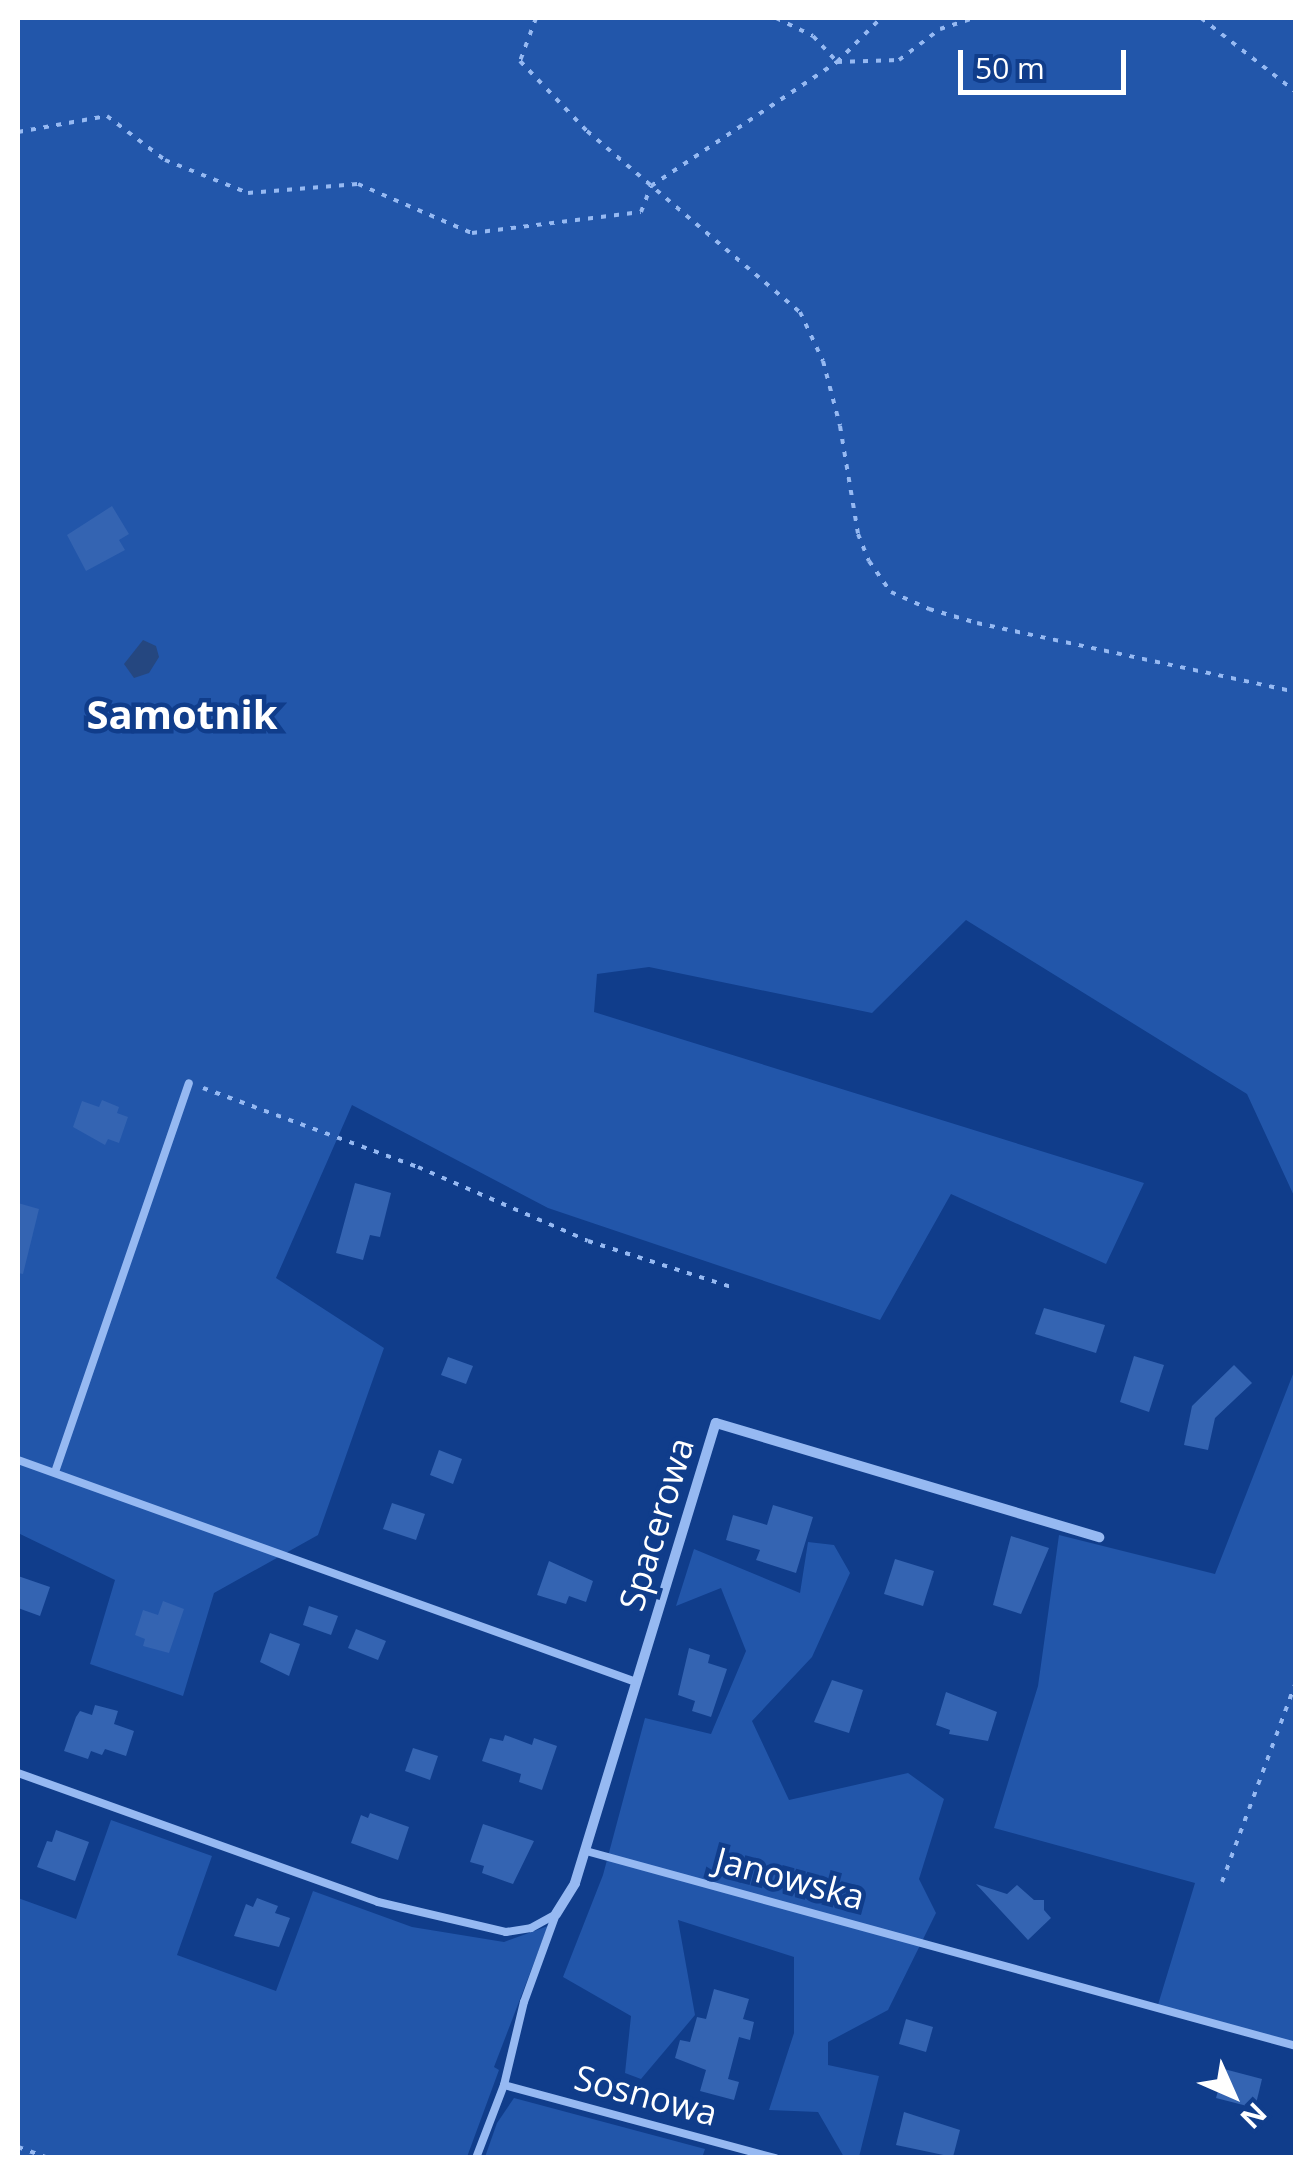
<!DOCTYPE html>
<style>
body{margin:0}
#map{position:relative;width:1313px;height:2175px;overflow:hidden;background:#103d8b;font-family:"Open Sans",sans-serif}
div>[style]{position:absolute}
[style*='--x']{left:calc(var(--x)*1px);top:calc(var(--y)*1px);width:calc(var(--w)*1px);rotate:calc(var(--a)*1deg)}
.green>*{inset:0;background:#2256aa}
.water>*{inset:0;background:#254780}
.building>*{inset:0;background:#3464b2}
.path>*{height:4px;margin-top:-2px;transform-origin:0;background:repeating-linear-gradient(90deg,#96b9f2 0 5px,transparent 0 13px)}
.lane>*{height:8px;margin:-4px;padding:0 4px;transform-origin:4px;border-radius:4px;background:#96b9f2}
.street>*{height:10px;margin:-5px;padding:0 5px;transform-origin:5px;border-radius:5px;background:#96b9f2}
span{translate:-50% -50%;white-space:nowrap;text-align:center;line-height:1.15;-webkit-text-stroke:9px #103d8b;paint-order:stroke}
.street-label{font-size:35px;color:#fff}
.quarter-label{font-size:40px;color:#fff;font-weight:700}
.frame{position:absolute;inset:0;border:20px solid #fff;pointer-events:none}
.north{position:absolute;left:1183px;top:2045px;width:100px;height:100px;-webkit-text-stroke:8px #103d8b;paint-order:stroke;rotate:135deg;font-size:28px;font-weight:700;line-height:40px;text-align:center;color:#fff}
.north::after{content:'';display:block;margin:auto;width:35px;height:45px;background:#fff;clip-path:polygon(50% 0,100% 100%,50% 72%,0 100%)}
.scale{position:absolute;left:958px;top:50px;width:168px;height:45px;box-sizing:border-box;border:5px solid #fff;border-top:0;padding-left:12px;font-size:30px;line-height:35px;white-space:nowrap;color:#fff;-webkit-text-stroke:8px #103d8b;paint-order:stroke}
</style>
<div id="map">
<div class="green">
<div style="clip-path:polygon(18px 18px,1295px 18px,1295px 1198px,1247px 1094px,966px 920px,872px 1013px,649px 967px,597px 974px,594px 1012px,1144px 1183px,1106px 1264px,951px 1194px,880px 1320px,548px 1208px,352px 1105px,276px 1278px,384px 1348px,318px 1535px,214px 1593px,183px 1696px,90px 1664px,115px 1580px,18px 1533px)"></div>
<div style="clip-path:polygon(1295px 1369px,1295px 2046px,1157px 2008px,1195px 1883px,994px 1828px,1038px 1686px,1059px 1535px,1215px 1574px)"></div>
<div style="clip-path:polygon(808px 1542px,834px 1545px,850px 1573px,812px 1657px,752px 1721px,789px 1800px,908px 1773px,944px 1799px,919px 1879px,936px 1913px,888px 2010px,828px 2042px,828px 2065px,879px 2076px,859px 2157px,844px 2157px,818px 2112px,769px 2110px,794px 2033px,794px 1957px,678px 1920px,695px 2015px,641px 2079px,625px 2073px,631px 2016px,563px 1977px,603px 1875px,645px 1718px,711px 1734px,746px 1651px,721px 1588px,676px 1606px,694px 1549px,800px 1593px)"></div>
<div style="clip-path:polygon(111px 1820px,212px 1856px,177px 1955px,276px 1991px,313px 1891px,412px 1927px,504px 1942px,548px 1926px,494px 2067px,499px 2070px,467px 2157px,18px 2157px,18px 1898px,76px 1919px)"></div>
<div style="clip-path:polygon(514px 2098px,705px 2149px,702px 2158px,485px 2157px,497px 2123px)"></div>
</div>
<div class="water">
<div style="clip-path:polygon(143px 640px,156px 646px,159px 657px,149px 673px,134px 678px,124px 664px)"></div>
</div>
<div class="building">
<div style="clip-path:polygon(112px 506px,129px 534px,119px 540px,125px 550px,86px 571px,67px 535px)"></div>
<div style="clip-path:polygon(102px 1100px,119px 1107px,117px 1113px,128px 1117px,119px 1143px,108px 1139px,105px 1145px,73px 1127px,82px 1101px,99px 1107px)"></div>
<div style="clip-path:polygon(355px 1183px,391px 1193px,380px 1237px,370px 1235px,363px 1260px,336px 1253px)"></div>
<div style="clip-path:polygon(18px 1203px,39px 1209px,23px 1274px,18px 1273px)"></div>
<div style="clip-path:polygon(1044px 1308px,1105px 1325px,1096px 1353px,1035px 1334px)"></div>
<div style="clip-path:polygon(1134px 1356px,1164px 1365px,1149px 1412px,1120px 1402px)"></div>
<div style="clip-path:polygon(448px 1357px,473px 1366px,466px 1384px,441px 1375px)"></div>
<div style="clip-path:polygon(1234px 1365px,1252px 1383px,1215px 1418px,1208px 1450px,1184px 1445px,1192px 1406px)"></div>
<div style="clip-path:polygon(439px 1450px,462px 1459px,453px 1484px,430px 1475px)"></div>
<div style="clip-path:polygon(392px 1503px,425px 1514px,416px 1540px,383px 1529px)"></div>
<div style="clip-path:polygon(773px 1505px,813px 1517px,796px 1573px,756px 1560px,760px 1550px,726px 1540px,733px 1515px,767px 1525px)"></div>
<div style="clip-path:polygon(1011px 1536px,1049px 1548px,1021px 1614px,993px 1605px)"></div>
<div style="clip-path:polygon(895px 1559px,934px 1571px,923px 1606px,884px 1594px)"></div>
<div style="clip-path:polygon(549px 1561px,593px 1581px,586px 1602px,569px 1596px,566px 1604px,537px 1595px)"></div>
<div style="clip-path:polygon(18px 1576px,50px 1587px,40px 1616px,18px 1608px)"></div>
<div style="clip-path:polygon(163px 1601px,184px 1609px,169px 1653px,143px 1646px,145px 1639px,135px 1635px,143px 1610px,158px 1615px)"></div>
<div style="clip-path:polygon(309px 1606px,338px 1616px,331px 1635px,303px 1625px)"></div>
<div style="clip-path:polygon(356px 1629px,386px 1641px,378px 1660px,348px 1648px)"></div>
<div style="clip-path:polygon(270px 1633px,300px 1644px,289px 1676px,260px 1662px)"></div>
<div style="clip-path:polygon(689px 1648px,710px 1655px,708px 1663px,727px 1669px,711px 1717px,692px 1711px,695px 1701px,678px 1695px)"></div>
<div style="clip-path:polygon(832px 1680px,863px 1690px,849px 1733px,814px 1722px)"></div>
<div style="clip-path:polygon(946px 1692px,997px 1712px,988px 1741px,949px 1734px,950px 1730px,936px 1725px)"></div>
<div style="clip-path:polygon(95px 1705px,118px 1711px,114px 1724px,134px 1731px,126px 1756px,105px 1749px,102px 1755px,91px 1751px,88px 1759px,64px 1751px,76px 1717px,80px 1711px,92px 1715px)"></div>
<div style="clip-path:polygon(505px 1735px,532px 1745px,534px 1738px,557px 1746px,542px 1790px,519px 1782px,521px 1774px,482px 1761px,490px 1738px,503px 1741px)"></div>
<div style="clip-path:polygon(413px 1748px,438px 1756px,430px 1780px,405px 1771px)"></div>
<div style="clip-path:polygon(370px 1813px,409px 1827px,398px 1860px,351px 1843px,361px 1815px,368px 1818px)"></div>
<div style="clip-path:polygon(483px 1824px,534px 1841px,513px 1884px,482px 1873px,484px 1866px,470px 1862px)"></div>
<div style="clip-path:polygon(56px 1830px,89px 1842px,75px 1881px,37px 1867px,47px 1841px,52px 1842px)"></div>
<div style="clip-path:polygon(976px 1884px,1007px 1894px,1017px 1885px,1034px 1900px,1044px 1900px,1044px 1910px,1051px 1918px,1028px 1940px)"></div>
<div style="clip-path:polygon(257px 1898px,278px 1906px,275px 1913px,290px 1918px,279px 1947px,234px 1936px,246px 1904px,253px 1907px)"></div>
<div style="clip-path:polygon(714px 1989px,749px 1999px,743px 2019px,754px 2022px,750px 2040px,739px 2037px,728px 2079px,739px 2082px,734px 2100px,700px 2091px,706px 2070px,675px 2058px,680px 2040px,690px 2042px,697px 2017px,706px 2019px)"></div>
<div style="clip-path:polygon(906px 2019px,933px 2027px,926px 2052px,899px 2044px)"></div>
<div style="clip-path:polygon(1224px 2069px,1262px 2079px,1255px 2108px,1216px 2098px)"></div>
<div style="clip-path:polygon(904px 2112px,960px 2130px,953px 2157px,896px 2145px)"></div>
</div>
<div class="path">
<div style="--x:536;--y:18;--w:46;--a:110.4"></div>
<div style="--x:520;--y:61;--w:97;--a:46.3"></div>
<div style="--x:587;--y:131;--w:280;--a:40.4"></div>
<div style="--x:800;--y:312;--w:54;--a:64.9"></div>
<div style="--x:823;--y:361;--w:67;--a:75.3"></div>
<div style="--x:840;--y:426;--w:109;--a:80.5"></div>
<div style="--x:858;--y:534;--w:29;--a:68"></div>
<div style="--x:869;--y:561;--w:38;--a:55"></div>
<div style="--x:891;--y:592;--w:42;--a:24.1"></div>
<div style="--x:929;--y:609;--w:50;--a:16.3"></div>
<div style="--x:977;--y:623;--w:326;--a:12.2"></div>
<div style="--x:776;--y:18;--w:41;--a:25.9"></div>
<div style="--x:813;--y:36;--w:35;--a:47"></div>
<div style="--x:837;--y:62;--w:62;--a:-1.8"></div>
<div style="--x:899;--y:60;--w:51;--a:-37.1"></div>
<div style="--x:940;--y:29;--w:36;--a:-18"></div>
<div style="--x:1201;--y:18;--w:120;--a:37.9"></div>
<div style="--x:18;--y:132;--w:90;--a:-10.2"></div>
<div style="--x:107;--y:116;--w:73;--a:37.2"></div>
<div style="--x:165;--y:160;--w:89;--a:21.7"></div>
<div style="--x:248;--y:193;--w:110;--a:-4.7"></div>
<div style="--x:358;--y:184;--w:124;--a:23.3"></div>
<div style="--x:472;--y:233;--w:170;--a:-7.1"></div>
<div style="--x:641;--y:212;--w:28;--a:-69"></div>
<div style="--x:651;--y:186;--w:224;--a:-33.7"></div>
<div style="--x:837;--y:62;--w:62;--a:-45"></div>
<div style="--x:203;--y:1088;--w:229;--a:20.2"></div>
<div style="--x:418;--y:1167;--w:185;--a:23.5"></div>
<div style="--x:588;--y:1241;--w:150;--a:17.8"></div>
<div style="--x:1222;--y:1882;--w:213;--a:-69.7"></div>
<div style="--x:18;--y:2147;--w:32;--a:20"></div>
</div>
<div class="lane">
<div style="--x:18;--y:1460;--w:657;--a:19.76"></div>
<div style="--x:55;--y:1472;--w:411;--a:-71"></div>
<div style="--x:18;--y:1773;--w:382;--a:19.7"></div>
<div style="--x:378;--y:1902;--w:131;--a:13.2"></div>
<div style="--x:506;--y:1932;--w:25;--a:-9"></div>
<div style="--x:531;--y:1928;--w:29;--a:-29"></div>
<div style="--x:586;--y:1851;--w:736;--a:15.36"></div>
<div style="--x:504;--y:2085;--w:281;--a:15.1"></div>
<div style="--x:476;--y:2158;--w:78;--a:-69"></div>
<div style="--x:504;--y:2085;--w:85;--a:-76.5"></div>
<div style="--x:524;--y:2002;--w:94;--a:-70"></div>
</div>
<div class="street">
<div style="--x:556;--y:1914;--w:36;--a:-58"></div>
<div style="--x:575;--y:1883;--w:481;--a:-73"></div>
<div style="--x:716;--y:1423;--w:400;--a:16.6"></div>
</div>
<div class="street-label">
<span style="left:656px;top:1524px;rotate:-73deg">Spacerowa</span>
<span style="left:790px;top:1878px;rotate:15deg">Janowska</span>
<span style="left:646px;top:2095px;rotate:15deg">Sosnowa</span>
</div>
<div class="quarter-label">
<span style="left:182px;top:714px">Samotnik</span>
</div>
<div class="frame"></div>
<div class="north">N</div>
<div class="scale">50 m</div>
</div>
